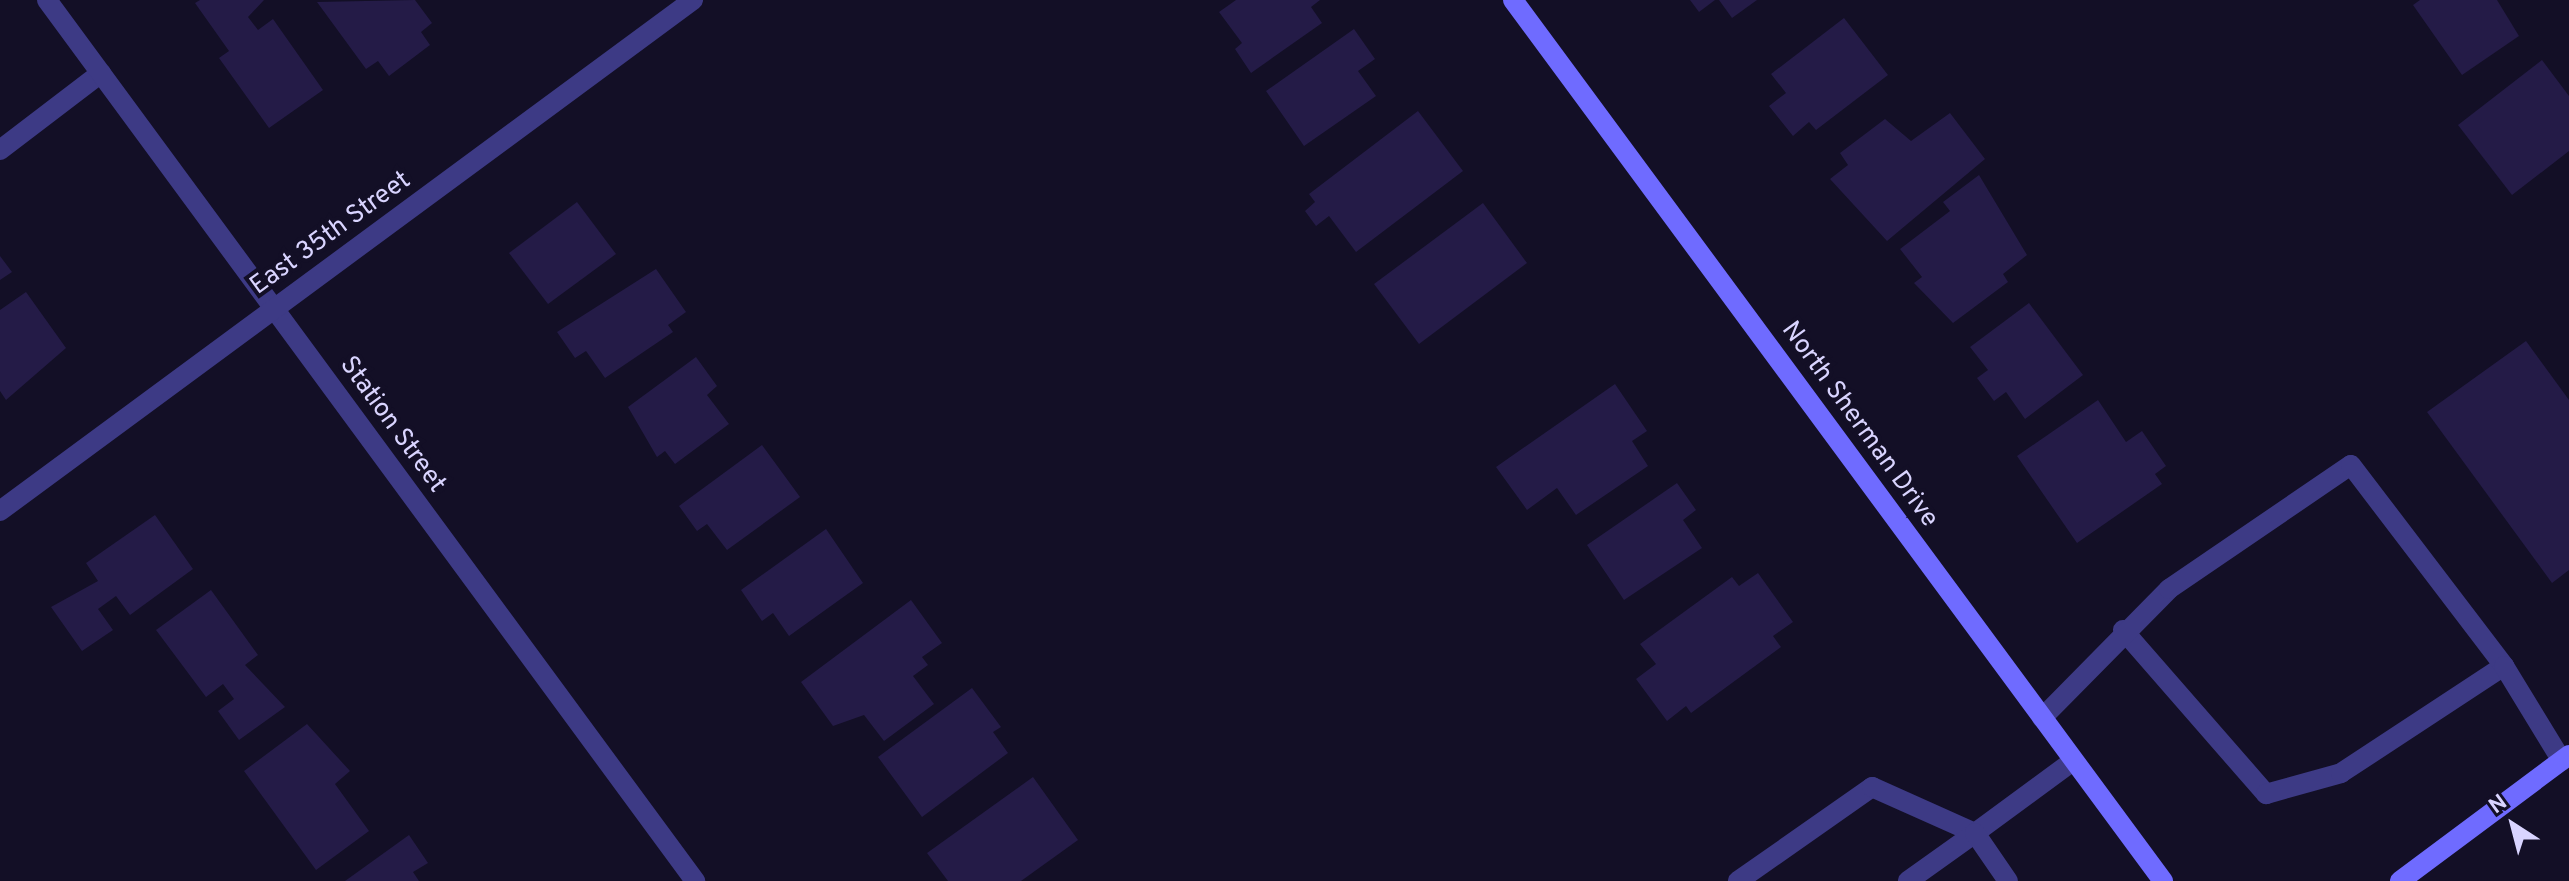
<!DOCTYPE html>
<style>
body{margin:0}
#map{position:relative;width:2569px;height:881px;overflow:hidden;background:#130f26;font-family:Overpass,sans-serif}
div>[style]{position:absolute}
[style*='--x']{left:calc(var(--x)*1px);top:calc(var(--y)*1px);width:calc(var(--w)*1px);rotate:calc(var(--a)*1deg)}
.building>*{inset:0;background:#241b47}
.service>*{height:20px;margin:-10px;padding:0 10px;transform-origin:10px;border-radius:10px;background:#3d3a85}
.minor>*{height:20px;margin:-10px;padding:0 10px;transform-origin:10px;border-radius:10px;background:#3d3a85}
.secondary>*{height:20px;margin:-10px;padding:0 10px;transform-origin:10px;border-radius:10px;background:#6f6bff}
span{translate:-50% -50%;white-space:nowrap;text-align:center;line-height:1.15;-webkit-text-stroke:8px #130f26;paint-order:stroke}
.street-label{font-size:26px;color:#d9d4ff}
.north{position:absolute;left:2473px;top:785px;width:80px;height:80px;-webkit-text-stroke:6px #130f26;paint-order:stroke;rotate:324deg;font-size:22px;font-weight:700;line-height:32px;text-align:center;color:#d9d4ff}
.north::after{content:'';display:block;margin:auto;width:28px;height:36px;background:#d9d4ff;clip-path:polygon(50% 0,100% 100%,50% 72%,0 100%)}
</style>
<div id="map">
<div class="building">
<div style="clip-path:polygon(200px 0,264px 0,248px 17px,258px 30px,273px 19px,323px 90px,269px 128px,219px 58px,229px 51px,195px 3px)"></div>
<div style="clip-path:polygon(415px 0,432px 23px,421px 32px,430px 45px,389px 76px,378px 61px,366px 69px,317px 2px)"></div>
<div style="clip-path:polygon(1236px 0,1320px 0,1311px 7px,1322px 23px,1251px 73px,1235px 49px,1242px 43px,1219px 12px)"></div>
<div style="clip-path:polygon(1690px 0,1715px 0,1699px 12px)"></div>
<div style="clip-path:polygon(1719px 0,1757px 0,1732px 18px)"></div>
<div style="clip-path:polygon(2420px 0,2497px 0,2519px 36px,2462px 75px,2413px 5px)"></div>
<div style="clip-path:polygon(1844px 18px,1888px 75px,1816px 130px,1809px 122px,1793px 136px,1769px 106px,1786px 93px,1771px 74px)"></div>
<div style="clip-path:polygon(1354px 29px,1375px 59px,1358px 71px,1376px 96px,1304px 146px,1266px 91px)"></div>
<div style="clip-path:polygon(2542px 60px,2569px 96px,2569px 151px,2512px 195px,2458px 125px)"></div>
<div style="clip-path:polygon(1418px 111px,1463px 171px,1356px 252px,1329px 216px,1316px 226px,1305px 211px,1315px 202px,1309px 194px)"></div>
<div style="clip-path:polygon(1950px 113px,1985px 159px,1887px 241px,1830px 179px,1848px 165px,1840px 153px,1885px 119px,1911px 141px)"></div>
<div style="clip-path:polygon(1979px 175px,2027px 255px,2003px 274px,2008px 282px,1953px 323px,1914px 283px,1922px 277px,1900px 249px,1950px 211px,1943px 202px)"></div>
<div style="clip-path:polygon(577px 202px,616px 254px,548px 304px,509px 253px)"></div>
<div style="clip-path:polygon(1483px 203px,1527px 263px,1419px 344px,1374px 284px)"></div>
<div style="clip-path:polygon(0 256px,12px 272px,0 280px)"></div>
<div style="clip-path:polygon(656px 269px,686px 312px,668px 325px,673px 332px,605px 378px,586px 351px,575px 358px,557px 332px)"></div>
<div style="clip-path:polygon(26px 292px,66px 348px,6px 400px,0 391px,0 310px)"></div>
<div style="clip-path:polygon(2029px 303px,2083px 375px,2025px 419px,2006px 392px,1994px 401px,1977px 378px,1988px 370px,1970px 347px)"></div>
<div style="clip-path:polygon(2526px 341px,2569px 400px,2569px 570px,2552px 583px,2427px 412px)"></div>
<div style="clip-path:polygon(696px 357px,717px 386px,707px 395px,729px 424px,675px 464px,665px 451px,657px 457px,628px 407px)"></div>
<div style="clip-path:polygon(1615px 384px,1647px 431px,1632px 441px,1648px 466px,1576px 515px,1557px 488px,1527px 510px,1496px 467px)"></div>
<div style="clip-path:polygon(2098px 400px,2126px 442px,2142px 431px,2166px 466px,2155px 474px,2162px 484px,2077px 543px,2017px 456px)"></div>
<div style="clip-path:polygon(762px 445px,800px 497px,727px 550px,707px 524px,697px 531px,679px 506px)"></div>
<div style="clip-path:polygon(1677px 483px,1696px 510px,1683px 520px,1702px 548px,1624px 600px,1587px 545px)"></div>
<div style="clip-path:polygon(155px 515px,193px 569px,130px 615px,116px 596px,98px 609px,113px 630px,82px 651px,51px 607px,98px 581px,86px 563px)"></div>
<div style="clip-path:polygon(826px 529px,863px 583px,789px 636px,773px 613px,762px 621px,741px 590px)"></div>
<div style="clip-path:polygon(1758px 573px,1793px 622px,1773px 636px,1781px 647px,1691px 713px,1686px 706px,1667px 721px,1636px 679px,1656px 664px,1640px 644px,1732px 577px,1739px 586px)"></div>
<div style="clip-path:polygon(211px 590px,258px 655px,245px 665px,285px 707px,239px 740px,218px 711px,234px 699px,223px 684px,206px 697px,156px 630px)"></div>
<div style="clip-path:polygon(911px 600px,942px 643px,922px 657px,928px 665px,913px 676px,934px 704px,884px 741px,864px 715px,833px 726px,801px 682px)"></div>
<div style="clip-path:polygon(972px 688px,1001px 727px,993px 732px,1008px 753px,922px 817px,878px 757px)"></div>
<div style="clip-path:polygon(307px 724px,350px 771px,335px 784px,369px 831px,316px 870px,244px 771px)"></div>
<div style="clip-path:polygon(1033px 777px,1078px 840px,1021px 881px,948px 881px,927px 853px)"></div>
<div style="clip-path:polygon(409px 835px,428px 863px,413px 872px,419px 881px,345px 881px)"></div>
</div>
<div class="service">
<div style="--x:0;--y:150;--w:127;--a:-37.3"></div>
<div style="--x:2123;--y:630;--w:218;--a:48.9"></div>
<div style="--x:2266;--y:794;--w:78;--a:-15.6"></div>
<div style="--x:2341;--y:773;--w:195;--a:-33.3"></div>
<div style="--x:2042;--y:718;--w:181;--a:-45.4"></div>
<div style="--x:2169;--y:589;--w:220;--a:-34.3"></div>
<div style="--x:2351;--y:465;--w:253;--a:52.7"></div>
<div style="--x:2504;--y:666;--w:111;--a:58.6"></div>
<div style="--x:1738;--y:881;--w:164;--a:-35"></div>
<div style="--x:1872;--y:787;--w:113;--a:24.1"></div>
<div style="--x:1975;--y:833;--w:122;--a:-36.3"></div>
<div style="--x:1908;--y:881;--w:82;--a:-35.6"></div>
<div style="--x:1975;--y:833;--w:58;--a:55.5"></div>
</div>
<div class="minor">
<div style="--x:47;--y:0;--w:1094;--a:53.66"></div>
<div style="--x:0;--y:511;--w:861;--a:-36.4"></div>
</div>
<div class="secondary">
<div style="--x:1513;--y:0;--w:1095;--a:53.58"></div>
<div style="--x:2400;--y:881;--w:211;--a:-36.7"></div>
</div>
<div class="street-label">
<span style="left:331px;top:234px;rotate:-36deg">East 35th Street</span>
<span style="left:392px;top:425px;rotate:54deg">Station Street</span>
<span style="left:1859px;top:425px;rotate:54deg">North Sherman Drive</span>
</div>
<div class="north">N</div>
</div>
